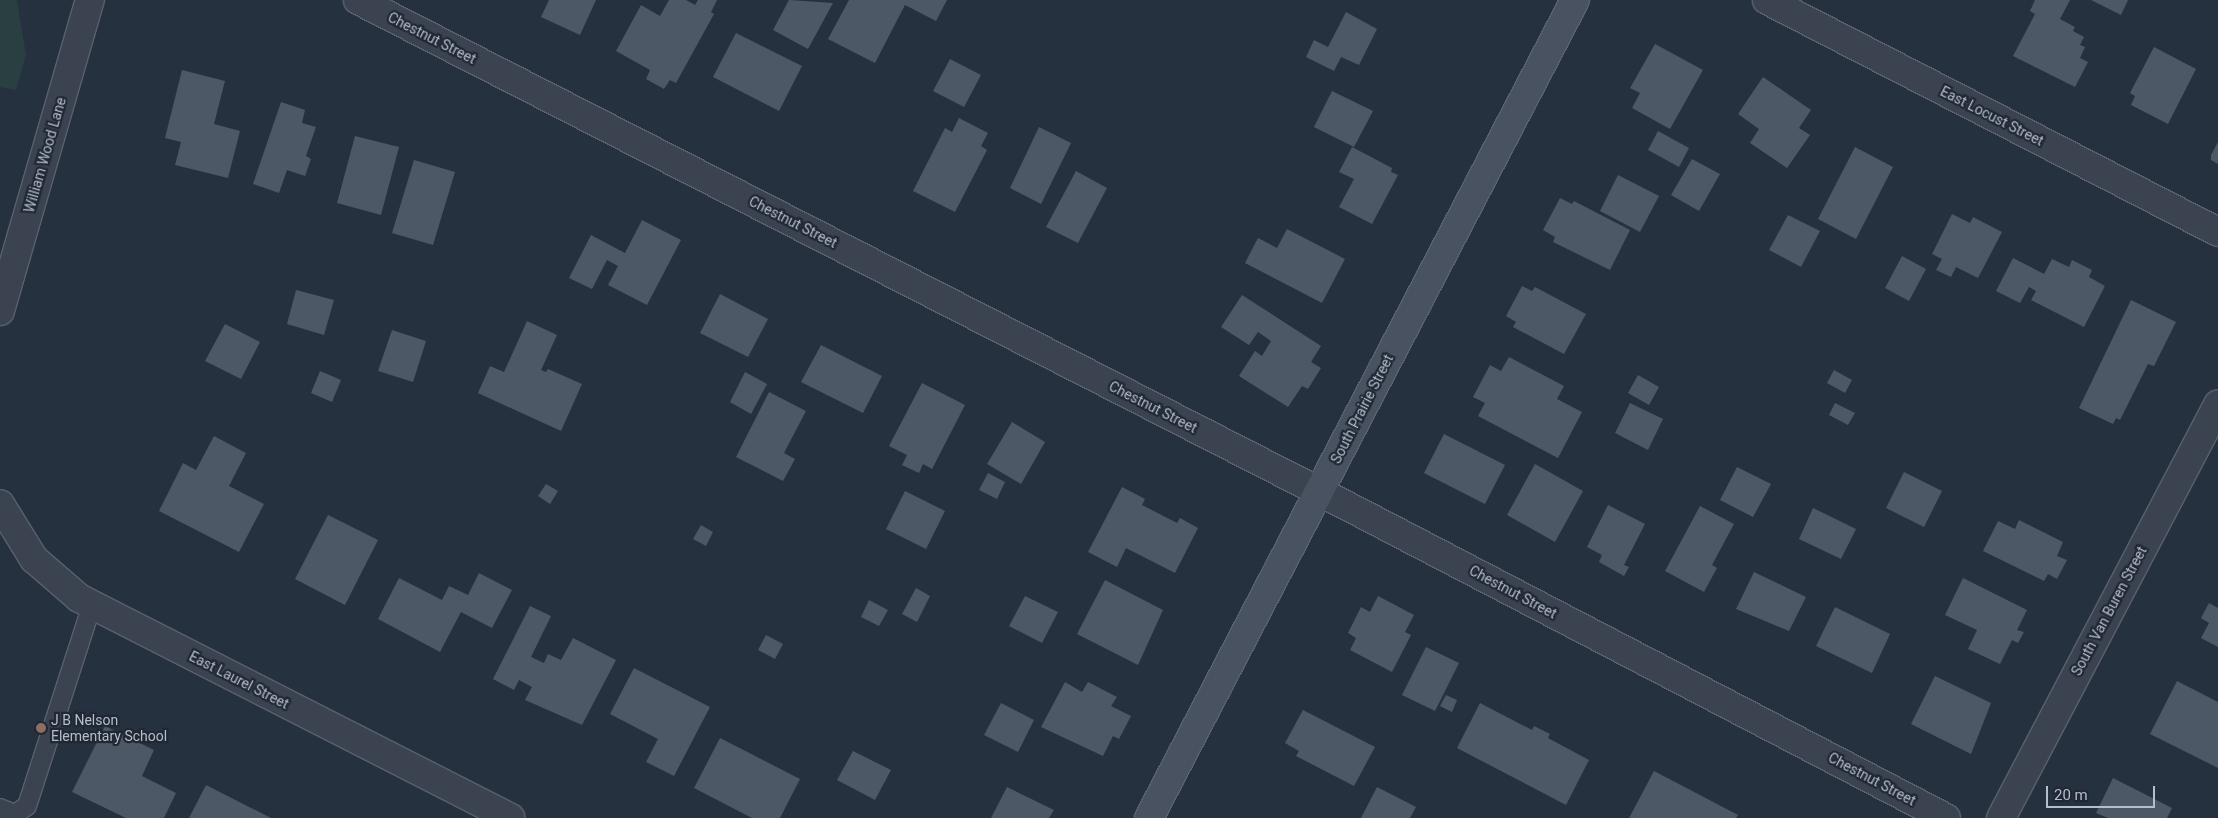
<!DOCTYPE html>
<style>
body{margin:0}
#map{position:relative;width:2218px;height:818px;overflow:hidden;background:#26313f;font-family:Roboto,sans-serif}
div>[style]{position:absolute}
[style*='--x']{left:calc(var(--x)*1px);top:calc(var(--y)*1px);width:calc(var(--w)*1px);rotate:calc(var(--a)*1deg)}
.green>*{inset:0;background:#293f41}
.building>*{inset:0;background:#4d5867}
.roads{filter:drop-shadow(1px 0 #58616c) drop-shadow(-1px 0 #58616c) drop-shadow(0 1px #58616c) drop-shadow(0 -1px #58616c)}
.lane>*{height:18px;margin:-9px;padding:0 9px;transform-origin:9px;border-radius:9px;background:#3a434f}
.street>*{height:28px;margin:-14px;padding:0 14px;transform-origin:14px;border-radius:14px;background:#3a434f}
.secondary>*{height:28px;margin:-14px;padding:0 14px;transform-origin:14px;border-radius:14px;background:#495261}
.dots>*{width:14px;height:14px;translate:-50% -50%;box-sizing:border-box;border:2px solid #1f2834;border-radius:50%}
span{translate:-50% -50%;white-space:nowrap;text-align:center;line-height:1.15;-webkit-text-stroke:4.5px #1f2834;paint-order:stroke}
.street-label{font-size:14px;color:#b7bec9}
.poi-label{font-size:14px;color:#b7bec9}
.left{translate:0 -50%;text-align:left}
.scale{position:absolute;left:2046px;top:786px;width:109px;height:22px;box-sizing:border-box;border:2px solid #b7bec9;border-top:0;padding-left:6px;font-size:15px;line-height:18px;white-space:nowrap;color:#b7bec9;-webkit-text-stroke:4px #1f2834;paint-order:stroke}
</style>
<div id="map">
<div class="green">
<div style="clip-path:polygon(0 0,17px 0,26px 55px,16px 90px,0 87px)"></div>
</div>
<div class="building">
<div style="clip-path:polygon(549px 0,596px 0,580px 35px,541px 17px)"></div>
<div style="clip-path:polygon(669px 0,686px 0,695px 5px,698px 0,717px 0,711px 12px,714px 14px,676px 83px,670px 80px,664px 89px,646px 79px,650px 70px,616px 51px,641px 5px,660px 16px)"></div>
<div style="clip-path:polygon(789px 0,833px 3px,808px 49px,773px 30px)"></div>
<div style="clip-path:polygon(849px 0,947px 0,936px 21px,905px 5px,875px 63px,828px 39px)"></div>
<div style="clip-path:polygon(2035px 0,2070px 0,2060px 19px,2075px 27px,2073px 31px,2084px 37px,2080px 45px,2085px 47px,2080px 58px,2088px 62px,2075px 87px,2013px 56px,2035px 14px,2030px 11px)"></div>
<div style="clip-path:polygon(2091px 0,2128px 0,2121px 15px)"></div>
<div style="clip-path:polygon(1346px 12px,1377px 29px,1359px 65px,1341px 57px,1334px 71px,1306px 57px,1314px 40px,1328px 47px)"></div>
<div style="clip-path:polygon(736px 33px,802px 66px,779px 111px,713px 77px)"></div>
<div style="clip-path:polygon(1655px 44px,1703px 70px,1670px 129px,1632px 108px,1640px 93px,1630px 88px)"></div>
<div style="clip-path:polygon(2154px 47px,2196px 69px,2168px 124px,2131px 105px,2135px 96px,2130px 93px)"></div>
<div style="clip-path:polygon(950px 59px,981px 75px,964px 107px,933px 91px)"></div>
<div style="clip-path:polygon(182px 70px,225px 81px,214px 124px,240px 131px,228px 178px,175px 165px,181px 142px,165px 138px)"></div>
<div style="clip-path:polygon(1763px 77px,1811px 110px,1799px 128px,1810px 135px,1787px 168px,1750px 143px,1759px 129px,1738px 114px)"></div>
<div style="clip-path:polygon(1332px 91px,1373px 111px,1354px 147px,1314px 127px)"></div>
<div style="clip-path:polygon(281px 102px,305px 110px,302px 123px,316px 127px,306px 156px,311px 159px,305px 176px,287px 170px,279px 193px,253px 184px)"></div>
<div style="clip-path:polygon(959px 118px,988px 133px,981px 146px,987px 150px,955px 212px,913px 191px,945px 128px,952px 132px)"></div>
<div style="clip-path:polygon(1039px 127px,1071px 143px,1041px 204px,1010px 188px)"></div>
<div style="clip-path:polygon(1658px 131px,1689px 148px,1679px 167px,1648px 150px)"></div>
<div style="clip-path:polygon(355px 136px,399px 147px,381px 215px,337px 203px)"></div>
<div style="clip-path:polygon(2218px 142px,2218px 164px,2211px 160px,2211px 155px)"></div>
<div style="clip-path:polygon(1352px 147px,1392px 168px,1391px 172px,1398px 175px,1372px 224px,1339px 207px,1354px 179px,1339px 172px)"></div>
<div style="clip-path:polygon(1855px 147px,1893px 167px,1856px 239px,1818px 219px)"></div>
<div style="clip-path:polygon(1692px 159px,1720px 174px,1699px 211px,1671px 195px)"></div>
<div style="clip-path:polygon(414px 160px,455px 172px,433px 245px,392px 233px)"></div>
<div style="clip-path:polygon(1076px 171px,1107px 188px,1078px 243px,1046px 227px)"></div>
<div style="clip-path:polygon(1618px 175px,1659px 196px,1640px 232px,1600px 211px)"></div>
<div style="clip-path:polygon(1560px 198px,1572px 204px,1574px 201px,1630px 230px,1610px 270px,1553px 242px,1555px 237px,1543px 230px)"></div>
<div style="clip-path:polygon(1952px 214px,1970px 223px,1973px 217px,2002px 232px,1978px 278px,1956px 267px,1951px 277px,1936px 270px,1942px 259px,1932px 254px)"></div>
<div style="clip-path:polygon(1788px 215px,1820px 231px,1801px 267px,1769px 250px)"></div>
<div style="clip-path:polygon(642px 220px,681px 240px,647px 305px,608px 285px,618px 266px,607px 260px,592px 289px,569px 278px,591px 235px,625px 253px)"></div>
<div style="clip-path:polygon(1287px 229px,1345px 259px,1322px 303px,1245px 263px,1258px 238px,1277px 248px)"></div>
<div style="clip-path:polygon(1902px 256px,1926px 269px,1909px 301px,1885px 288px)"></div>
<div style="clip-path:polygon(2013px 258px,2044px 274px,2052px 259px,2069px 267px,2072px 260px,2092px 270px,2089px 277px,2105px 286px,2084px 327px,2031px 300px,2036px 291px,2029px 287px,2020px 303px,1996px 291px)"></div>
<div style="clip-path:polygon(1522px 286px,1532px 291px,1535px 287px,1586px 314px,1564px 354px,1513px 327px,1516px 322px,1506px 316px)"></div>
<div style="clip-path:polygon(296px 290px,334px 300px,324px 335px,287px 324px)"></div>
<div style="clip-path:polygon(720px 294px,768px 319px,748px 357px,700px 333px)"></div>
<div style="clip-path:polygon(1242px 295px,1321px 346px,1311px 362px,1321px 368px,1308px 389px,1302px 386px,1288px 407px,1239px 376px,1255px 351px,1262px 356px,1271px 341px,1258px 332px,1249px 345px,1221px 327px)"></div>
<div style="clip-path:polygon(2131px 300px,2176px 322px,2154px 366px,2148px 364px,2120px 420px,2116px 418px,2113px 424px,2079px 408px)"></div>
<div style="clip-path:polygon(527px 321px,557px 335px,541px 370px,546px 372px,548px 369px,582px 384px,561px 431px,478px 393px,490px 366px,504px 372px)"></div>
<div style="clip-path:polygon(225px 324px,260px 342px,241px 379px,205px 361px)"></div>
<div style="clip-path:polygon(392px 330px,426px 341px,413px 382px,378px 371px)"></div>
<div style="clip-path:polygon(821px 345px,882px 376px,863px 413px,801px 382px)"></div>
<div style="clip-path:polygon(1509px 357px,1564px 386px,1557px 399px,1582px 412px,1558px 458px,1478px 416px,1485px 403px,1473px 397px,1490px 365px,1501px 371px)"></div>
<div style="clip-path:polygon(1834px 370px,1852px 380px,1845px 393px,1827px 383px)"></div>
<div style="clip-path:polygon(320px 371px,341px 380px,332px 402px,311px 393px)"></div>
<div style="clip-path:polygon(745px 372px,767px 384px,751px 414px,730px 402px)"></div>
<div style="clip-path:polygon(1638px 375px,1659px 387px,1649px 405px,1628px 393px)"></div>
<div style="clip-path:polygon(922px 383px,965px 405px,932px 469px,923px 464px,919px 473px,902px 465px,907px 455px,889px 446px)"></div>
<div style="clip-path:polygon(769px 392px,806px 411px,784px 453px,795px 459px,783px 481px,736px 457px)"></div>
<div style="clip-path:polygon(1630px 403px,1663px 419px,1648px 450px,1615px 433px)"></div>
<div style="clip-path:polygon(1835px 403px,1855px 413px,1848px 425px,1829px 415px)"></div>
<div style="clip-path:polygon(1012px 422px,1045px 442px,1021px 484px,987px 464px)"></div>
<div style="clip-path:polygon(1444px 434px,1505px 465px,1485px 504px,1424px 473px)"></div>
<div style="clip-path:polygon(214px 436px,246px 453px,229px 486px,264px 504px,239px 552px,159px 511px,183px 463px,196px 470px)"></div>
<div style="clip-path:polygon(1535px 464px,1583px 491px,1555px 542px,1507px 515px)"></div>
<div style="clip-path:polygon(1737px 467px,1771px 484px,1753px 517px,1720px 500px)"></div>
<div style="clip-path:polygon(1904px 472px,1942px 491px,1924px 527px,1886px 508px)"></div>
<div style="clip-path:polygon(988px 473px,1005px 482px,997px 499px,979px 490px)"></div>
<div style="clip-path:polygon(546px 484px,558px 491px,550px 504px,538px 496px)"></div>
<div style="clip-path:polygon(1122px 487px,1145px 499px,1142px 505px,1177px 523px,1180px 518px,1198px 528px,1175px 573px,1126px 548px,1117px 567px,1088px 552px)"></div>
<div style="clip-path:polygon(905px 491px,945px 511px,926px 549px,886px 529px)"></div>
<div style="clip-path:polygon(1608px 505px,1645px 524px,1624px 565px,1629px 567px,1624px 576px,1599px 562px,1602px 555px,1587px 547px)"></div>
<div style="clip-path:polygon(1700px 506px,1734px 524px,1712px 565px,1717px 568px,1704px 592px,1665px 571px)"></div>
<div style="clip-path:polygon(1813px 508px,1856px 529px,1841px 559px,1799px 539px)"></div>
<div style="clip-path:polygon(328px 515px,378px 540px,345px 605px,295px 579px)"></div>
<div style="clip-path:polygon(2019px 520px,2063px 542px,2057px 556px,2067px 560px,2057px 579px,2048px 574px,2044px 581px,1983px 551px,1998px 521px,2015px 529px)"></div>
<div style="clip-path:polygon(701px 525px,713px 532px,706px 546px,693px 539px)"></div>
<div style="clip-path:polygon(1754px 572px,1806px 597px,1789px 631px,1736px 609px)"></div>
<div style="clip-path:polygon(479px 573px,512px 590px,492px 628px,461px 612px,440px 652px,378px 619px,399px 578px,442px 600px,449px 586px,468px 595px)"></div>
<div style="clip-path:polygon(1963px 578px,2027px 610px,2017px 630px,2024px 632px,2018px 643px,2012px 640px,2000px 664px,1968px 649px,1977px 630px,1945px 615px)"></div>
<div style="clip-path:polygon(1105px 580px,1163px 610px,1138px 665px,1077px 634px)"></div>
<div style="clip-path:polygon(916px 588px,930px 596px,917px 622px,902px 614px)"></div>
<div style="clip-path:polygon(1025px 596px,1058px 612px,1042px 643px,1009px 626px)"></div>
<div style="clip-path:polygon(1378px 596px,1414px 615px,1405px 632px,1411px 635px,1392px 672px,1350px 650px,1356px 638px,1348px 633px,1361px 607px,1370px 612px)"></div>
<div style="clip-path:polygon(869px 600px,888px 610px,879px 626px,861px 617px)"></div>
<div style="clip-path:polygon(2209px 603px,2218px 608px,2218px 647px,2201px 638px,2209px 623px,2201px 618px)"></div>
<div style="clip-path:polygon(530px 606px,551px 616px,531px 657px,544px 663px,548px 654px,561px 660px,573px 638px,616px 660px,582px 725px,525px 700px,532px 687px,519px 680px,514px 690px,493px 679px)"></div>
<div style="clip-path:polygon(1835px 607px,1890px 634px,1872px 673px,1816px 646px)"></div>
<div style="clip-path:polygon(766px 635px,783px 644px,775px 659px,758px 650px)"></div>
<div style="clip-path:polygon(1426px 647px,1459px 663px,1435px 711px,1402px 695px)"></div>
<div style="clip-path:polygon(634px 668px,710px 707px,674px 776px,646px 762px,658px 739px,610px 714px)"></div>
<div style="clip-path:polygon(1935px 676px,1991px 703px,1971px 754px,1911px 724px)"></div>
<div style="clip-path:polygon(2177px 681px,2218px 702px,2218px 768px,2150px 734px)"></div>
<div style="clip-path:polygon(1065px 682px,1082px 692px,1088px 682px,1117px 697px,1111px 706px,1131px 716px,1119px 739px,1113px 736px,1103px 756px,1041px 727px)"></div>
<div style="clip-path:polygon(1446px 695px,1457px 700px,1452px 712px,1440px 706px)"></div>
<div style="clip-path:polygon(1001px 703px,1034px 720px,1018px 752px,984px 735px)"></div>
<div style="clip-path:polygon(1480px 703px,1532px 730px,1534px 726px,1550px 734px,1548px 738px,1589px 760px,1566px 805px,1457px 748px)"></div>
<div style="clip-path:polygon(1303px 710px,1375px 747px,1354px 786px,1296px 756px,1299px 751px,1285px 743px)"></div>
<div style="clip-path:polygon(105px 726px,154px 750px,142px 776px,176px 793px,164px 818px,126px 818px,72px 792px)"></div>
<div style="clip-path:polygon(720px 738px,800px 779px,780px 818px,752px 818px,694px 788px)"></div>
<div style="clip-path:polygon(853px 751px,891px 770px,875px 800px,837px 780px)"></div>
<div style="clip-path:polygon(1654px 771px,1738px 815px,1736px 818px,1629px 818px)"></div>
<div style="clip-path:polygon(2113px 778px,2172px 808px,2167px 818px,2108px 818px,2096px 813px)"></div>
<div style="clip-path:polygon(206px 785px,271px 818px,189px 818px)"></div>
<div style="clip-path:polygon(1007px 787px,1054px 810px,1049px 818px,991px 818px)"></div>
<div style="clip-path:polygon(1377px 787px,1416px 807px,1410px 818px,1361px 818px)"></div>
</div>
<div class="roads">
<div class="lane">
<div style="--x:0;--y:808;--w:16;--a:22"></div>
<div style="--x:15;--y:814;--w:14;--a:-34"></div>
<div style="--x:27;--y:806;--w:211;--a:-72.1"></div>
</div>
<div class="street">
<div style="--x:358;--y:0;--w:1122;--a:27.09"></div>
<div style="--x:1357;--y:511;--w:664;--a:27.53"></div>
<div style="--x:1767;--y:0;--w:507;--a:27.22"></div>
<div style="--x:0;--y:311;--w:324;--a:-73.9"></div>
<div style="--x:0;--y:504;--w:65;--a:58.3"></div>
<div style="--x:34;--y:559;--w:60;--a:40.9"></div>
<div style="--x:79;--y:598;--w:484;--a:27"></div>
<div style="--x:2001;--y:818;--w:467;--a:-62.3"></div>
</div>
<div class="secondary">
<div style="--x:1149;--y:818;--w:922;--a:-62.49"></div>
</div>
</div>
<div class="dots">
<div style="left:41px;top:728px;background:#8d6e63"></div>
</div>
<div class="street-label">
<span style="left:432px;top:38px;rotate:27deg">Chestnut Street</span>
<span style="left:1992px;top:116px;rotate:27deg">East Locust Street</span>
<span style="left:45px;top:155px;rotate:-74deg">William Wood Lane</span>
<span style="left:793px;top:222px;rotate:27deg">Chestnut Street</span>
<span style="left:1153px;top:407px;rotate:27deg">Chestnut Street</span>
<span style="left:1362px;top:409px;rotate:-63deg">South Prairie Street</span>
<span style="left:1513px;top:592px;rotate:28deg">Chestnut Street</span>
<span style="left:2109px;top:611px;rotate:-62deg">South Van Buren Street</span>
<span style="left:239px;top:680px;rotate:27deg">East Laurel Street</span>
<span style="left:1872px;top:779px;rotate:28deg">Chestnut Street</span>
</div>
<div class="poi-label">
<span class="left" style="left:51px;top:728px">J B Nelson<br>Elementary School</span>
</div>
<div class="scale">20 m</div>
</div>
